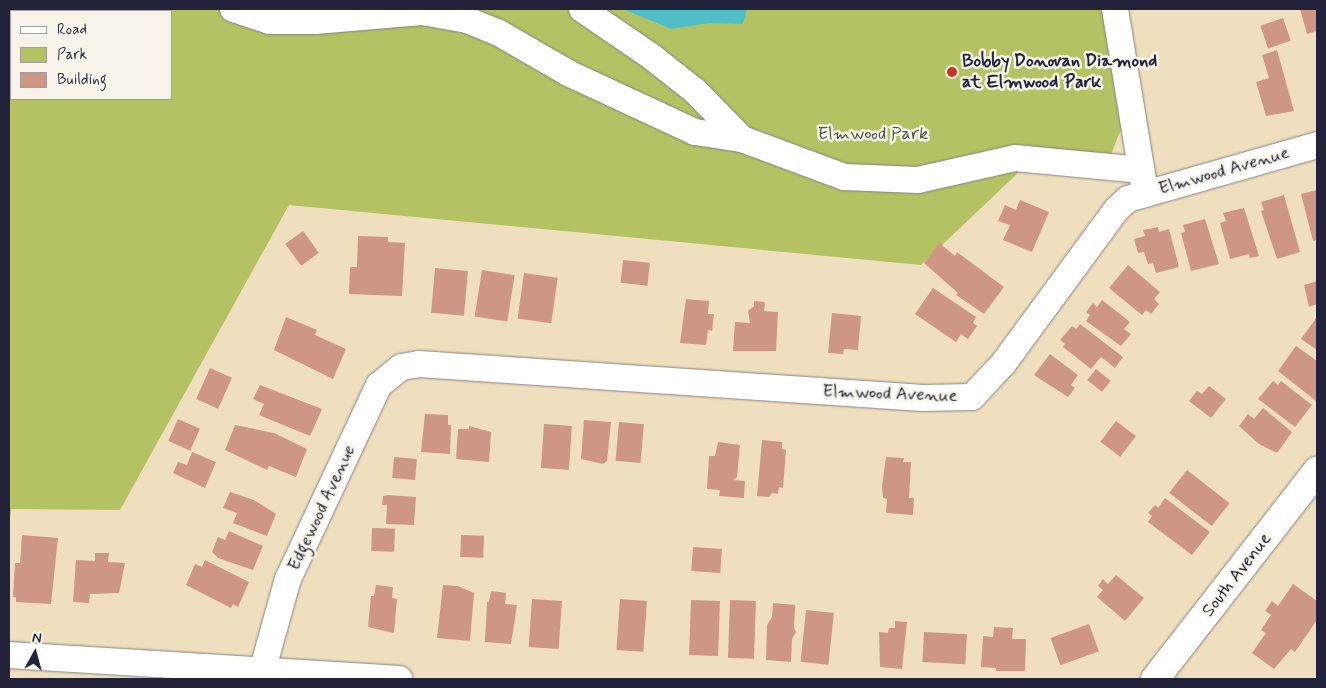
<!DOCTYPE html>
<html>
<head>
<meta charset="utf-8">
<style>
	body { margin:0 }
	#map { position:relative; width:1326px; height:688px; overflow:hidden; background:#efdfbf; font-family:Mynerve,sans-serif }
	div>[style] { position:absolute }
	.green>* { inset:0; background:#b5c264 }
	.water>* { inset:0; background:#50bec7 }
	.building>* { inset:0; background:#ce9684; transform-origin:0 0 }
	.roads { filter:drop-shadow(0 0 1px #88807d) drop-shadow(0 0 1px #88807d) }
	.minor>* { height:26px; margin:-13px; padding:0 13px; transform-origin:13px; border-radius:13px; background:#fff }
	.major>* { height:28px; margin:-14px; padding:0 14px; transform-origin:14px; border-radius:14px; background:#fff }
	.dots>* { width:14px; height:14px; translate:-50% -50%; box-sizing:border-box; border:2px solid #f7f3e8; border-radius:50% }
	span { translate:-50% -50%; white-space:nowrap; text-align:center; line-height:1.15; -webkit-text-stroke:5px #f7f3e8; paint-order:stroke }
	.poi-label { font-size:18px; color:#22223b; font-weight:700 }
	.left { translate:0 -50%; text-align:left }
	.park-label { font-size:18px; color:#4e5247 }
	.street-label { font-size:18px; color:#22223b }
	.frame { position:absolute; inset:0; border:10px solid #22223b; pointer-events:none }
	.legend { position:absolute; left:10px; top:10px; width:162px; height:90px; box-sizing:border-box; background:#f7f3e8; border:1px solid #a29fa3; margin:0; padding:6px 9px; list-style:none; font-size:15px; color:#22223b }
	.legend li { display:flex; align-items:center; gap:10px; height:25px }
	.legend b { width:25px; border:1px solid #a29fa3 }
	.north { position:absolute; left:10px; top:628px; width:50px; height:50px; -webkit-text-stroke:4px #f7f3e8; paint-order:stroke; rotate:7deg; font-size:14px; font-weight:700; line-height:20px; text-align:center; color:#22223b }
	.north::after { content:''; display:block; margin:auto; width:18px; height:22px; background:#22223b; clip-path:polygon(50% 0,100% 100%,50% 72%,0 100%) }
</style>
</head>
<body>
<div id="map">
	<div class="green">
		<i style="clip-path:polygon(evenodd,9px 9px,1102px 9px,1124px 122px,1102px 177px,1020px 171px,921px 265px,289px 205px,120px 510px,11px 509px,9px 525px,9px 9px,11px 11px,171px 11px,171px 99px,11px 99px,11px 11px)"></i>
	</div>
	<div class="water">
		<i style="clip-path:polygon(623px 9px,747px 9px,743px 24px,709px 23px,671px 29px)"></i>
	</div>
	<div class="building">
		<i style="clip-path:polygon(1300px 9px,1317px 9px,1317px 31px,1307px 34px)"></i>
		<i style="left:1283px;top:18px;width:24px;height:24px;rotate:71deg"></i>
		<i style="clip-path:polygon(1277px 50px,1294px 111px,1266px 116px,1256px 82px,1269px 78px,1262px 55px)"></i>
		<i style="clip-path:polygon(1317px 190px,1317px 240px,1313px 241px,1301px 194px)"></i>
		<i style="clip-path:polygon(1284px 195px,1300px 252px,1277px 259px,1261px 211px,1264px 210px,1261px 202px)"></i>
		<i style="clip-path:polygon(1020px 200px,1049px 212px,1032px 252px,1003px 240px,1010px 225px,998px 221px,1005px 205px,1016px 210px)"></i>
		<i style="clip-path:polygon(1244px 208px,1259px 256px,1250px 258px,1249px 254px,1230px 259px,1220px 223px,1226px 221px,1223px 213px)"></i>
		<i style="clip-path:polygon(1205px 219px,1219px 264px,1191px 271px,1181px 233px,1185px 232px,1183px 225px)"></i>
		<i style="clip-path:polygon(1158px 227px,1159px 232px,1169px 229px,1179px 267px,1156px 273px,1153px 263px,1148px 264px,1144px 252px,1138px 253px,1134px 239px,1145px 236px,1143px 230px)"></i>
		<i style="left:303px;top:231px;width:27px;height:22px;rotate:54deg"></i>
		<i style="clip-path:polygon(358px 236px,388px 237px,388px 242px,405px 243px,402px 296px,349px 294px,350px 267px,357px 267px)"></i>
		<i style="clip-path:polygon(939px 243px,955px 256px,957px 252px,1004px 287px,984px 314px,956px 295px,958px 293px,924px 263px)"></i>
		<i style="left:623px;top:260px;width:27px;height:23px;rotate:6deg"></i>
		<i style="clip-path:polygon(1128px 265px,1160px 292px,1154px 299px,1159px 304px,1151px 314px,1146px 310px,1142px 315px,1109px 288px)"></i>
		<i style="left:435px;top:268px;width:33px;height:45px;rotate:5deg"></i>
		<i style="left:482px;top:270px;width:33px;height:47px;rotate:9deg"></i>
		<i style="left:524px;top:273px;width:34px;height:46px;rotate:8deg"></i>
		<i style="clip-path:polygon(1317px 281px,1317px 304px,1309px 307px,1304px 285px)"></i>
		<i style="clip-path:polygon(933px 288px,976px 317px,973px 323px,977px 326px,968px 339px,961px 334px,956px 342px,915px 314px)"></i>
		<i style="clip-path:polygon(686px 299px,709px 301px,708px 314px,714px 314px,712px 331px,708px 330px,706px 345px,680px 343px)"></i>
		<i style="clip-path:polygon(1102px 300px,1130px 322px,1124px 329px,1131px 334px,1121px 346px,1086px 321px,1090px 315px,1086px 312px,1093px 303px,1097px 307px)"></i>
		<i style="clip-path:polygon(754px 301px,765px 302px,764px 311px,778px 312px,776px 351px,733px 351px,735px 322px,750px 323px,748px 311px,754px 306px)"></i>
		<i style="clip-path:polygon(832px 313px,861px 316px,858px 350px,844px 349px,843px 354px,828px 353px)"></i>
		<i style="clip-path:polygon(286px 317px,317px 330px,315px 335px,346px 349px,333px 379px,274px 350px)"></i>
		<i style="clip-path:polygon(1317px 317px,1317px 350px,1301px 339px)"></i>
		<i style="clip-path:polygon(1080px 324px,1123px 357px,1115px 368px,1101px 357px,1091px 369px,1063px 347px,1065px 344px,1060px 340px,1072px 326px,1076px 329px)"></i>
		<i style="clip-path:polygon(1296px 346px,1317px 361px,1316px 401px,1278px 371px)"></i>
		<i style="clip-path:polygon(1050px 354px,1078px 375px,1071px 385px,1075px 388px,1068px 397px,1034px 375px)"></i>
		<i style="left:210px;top:368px;width:24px;height:34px;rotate:24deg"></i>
		<i style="left:1096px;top:369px;width:19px;height:14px;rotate:39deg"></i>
		<i style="clip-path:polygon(1273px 381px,1278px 385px,1281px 381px,1312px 405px,1295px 427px,1258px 399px)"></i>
		<i style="clip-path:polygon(260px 385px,322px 409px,310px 436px,259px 415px,264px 404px,253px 399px)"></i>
		<i style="clip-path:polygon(1209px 386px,1226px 399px,1211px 418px,1189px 401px,1197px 391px,1202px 394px)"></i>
		<i style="clip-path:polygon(1263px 408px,1292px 432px,1277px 453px,1259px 444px,1239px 426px,1248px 414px,1254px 419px)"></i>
		<i style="clip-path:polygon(425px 414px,448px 415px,448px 425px,451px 425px,450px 454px,421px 452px)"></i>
		<i style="left:178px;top:419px;width:24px;height:24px;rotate:24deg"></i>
		<i style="clip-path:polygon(584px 420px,611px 422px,607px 461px,603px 464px,581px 459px)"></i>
		<i style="left:1116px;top:421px;width:25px;height:26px;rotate:37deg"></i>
		<i style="left:619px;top:422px;width:25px;height:39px;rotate:5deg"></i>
		<i style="left:544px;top:424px;width:28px;height:44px;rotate:4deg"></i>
		<i style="clip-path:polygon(235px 425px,274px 433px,307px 449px,296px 477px,269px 466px,267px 470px,225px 450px)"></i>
		<i style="clip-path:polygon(469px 426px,491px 432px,489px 462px,456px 459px,458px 429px,469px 429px)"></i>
		<i style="clip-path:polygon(762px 440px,782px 442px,782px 449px,786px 450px,783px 488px,779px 487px,778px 494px,772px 493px,769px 497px,757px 496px)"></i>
		<i style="clip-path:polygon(718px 442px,740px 445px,737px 477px,733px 480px,745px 481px,744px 498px,719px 496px,720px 490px,707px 489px,709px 456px,715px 456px)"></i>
		<i style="clip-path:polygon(192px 452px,216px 462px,205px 488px,173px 473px,178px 462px,187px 465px)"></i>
		<i style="left:394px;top:457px;width:23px;height:21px;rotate:5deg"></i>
		<i style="clip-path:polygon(886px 457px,904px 458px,903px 462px,911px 462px,909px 498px,914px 498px,913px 515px,886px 513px,887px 499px,883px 498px,882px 486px)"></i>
		<i style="left:1187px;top:470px;width:54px;height:29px;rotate:38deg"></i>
		<i style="clip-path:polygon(230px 492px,254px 500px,276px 514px,267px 536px,233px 523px,237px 513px,223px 508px)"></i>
		<i style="clip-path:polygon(388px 495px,416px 497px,414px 525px,386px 524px,387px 505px,382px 505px,383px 496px)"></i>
		<i style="clip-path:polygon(1165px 498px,1210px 532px,1192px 555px,1148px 522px,1152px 516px,1148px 513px,1155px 505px,1158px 508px)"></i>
		<i style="left:372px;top:528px;width:23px;height:23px;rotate:2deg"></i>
		<i style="clip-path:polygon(229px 531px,263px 546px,253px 570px,218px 558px,212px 552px,218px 537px,225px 540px)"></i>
		<i style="clip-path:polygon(22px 535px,58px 538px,51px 604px,16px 602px,16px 597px,13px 597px,15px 563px,20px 563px)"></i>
		<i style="left:461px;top:535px;width:23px;height:22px;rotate:2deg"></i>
		<i style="left:693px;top:547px;width:29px;height:24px;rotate:4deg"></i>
		<i style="clip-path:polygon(95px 553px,109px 553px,108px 562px,125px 563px,119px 593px,90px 594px,89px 603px,73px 602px,76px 560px,95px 561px)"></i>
		<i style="clip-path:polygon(205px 560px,249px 582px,238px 607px,233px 604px,231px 608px,186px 585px,195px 564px,202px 567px)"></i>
		<i style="clip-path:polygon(1116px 575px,1144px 598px,1125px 621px,1097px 597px,1103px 590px,1098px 586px,1103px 579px,1108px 584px)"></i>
		<i style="clip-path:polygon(1293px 584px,1317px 601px,1317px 620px,1295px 652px,1291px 649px,1274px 669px,1252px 653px,1266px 633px,1261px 630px,1271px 615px,1265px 611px,1272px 601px,1278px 606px)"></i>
		<i style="clip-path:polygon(376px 585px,393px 587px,392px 598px,397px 599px,394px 633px,368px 627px,371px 596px,374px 596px)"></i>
		<i style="clip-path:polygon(443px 585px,458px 586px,474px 593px,470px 641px,437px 638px)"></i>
		<i style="clip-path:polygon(491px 591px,506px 593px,505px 604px,517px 605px,511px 644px,485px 642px,487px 602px,489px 602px)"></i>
		<i style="left:532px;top:599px;width:30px;height:48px;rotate:4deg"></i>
		<i style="left:620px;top:599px;width:27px;height:51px;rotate:4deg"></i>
		<i style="left:691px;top:600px;width:29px;height:55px;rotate:2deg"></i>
		<i style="left:730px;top:600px;width:26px;height:58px;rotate:2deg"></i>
		<i style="clip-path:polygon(773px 603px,795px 605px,794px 628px,796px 632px,792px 639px,791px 662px,766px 660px,767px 625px,772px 617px)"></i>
		<i style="left:806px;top:610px;width:28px;height:52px;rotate:6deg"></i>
		<i style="clip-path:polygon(895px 621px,907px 622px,902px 669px,880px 667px,879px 632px,888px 633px,889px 628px,895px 628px)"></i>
		<i style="left:1089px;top:624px;width:29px;height:41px;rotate:70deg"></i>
		<i style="clip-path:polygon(994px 627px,1013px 628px,1012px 639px,1026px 639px,1025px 671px,996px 671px,996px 668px,981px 667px,983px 636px,993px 637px)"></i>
		<i style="left:924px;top:632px;width:43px;height:30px;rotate:3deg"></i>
	</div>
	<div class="roads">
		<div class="minor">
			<i style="left:233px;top:9px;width:39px;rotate:18deg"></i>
			<i style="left:270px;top:21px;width:45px"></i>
			<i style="left:315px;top:21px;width:107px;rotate:-4.8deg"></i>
			<i style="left:422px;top:12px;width:46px;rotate:10.1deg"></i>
			<i style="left:467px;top:20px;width:35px;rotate:22deg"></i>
			<i style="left:499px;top:33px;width:80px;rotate:30.1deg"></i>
			<i style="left:568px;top:73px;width:140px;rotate:24.9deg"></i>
			<i style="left:695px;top:132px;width:48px;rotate:8.5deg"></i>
			<i style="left:742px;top:139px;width:109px;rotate:20.4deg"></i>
			<i style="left:844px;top:177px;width:74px;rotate:2.3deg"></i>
			<i style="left:918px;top:180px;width:99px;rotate:-12.8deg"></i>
			<i style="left:1015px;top:158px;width:127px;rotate:5.4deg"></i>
			<i style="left:582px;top:9px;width:85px;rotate:34.4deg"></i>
			<i style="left:652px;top:57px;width:55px;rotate:38.3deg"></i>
			<i style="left:695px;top:91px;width:67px;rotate:45.6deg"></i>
			<i style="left:1115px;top:9px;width:179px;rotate:80.7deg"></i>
			<i style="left:9px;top:655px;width:391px;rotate:3.5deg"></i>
			<i style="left:260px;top:679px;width:104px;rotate:-74.4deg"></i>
			<i style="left:288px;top:579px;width:214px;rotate:-64.9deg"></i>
			<i style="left:379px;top:385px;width:28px;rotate:-39deg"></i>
			<i style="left:401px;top:367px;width:18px;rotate:-9deg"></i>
			<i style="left:419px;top:364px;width:505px;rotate:3.86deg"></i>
			<i style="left:923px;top:398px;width:49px;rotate:-1.2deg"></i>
			<i style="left:972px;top:397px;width:45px;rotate:-46.8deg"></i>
			<i style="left:1003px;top:364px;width:192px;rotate:-53.7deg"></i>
			<i style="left:1117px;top:209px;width:15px;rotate:-42deg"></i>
			<i style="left:1128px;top:199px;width:197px;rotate:-15.9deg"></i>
		</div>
		<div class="major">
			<i style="left:1155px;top:679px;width:264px;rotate:-52.1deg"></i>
		</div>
	</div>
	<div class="dots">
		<i style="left:952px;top:72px;background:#c8321e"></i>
	</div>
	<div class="poi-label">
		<span class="left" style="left:962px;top:72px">Bobby Donovan Diamond<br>at Elmwood Park</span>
	</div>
	<div class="park-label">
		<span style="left:873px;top:134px">Elmwood Park</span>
	</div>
	<div class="street-label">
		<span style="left:1224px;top:171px;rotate:-16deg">Elmwood Avenue</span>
		<span style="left:890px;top:394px;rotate:2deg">Elmwood Avenue</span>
		<span style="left:322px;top:508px;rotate:-65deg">Edgewood Avenue</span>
		<span style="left:1237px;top:575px;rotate:-52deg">South Avenue</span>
	</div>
	<div class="frame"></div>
	<ul class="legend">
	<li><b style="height:6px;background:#fff"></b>Road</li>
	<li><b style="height:14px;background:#b5c264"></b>Park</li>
	<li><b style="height:14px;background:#ce9684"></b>Building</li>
	</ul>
	<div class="north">N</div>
</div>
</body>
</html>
